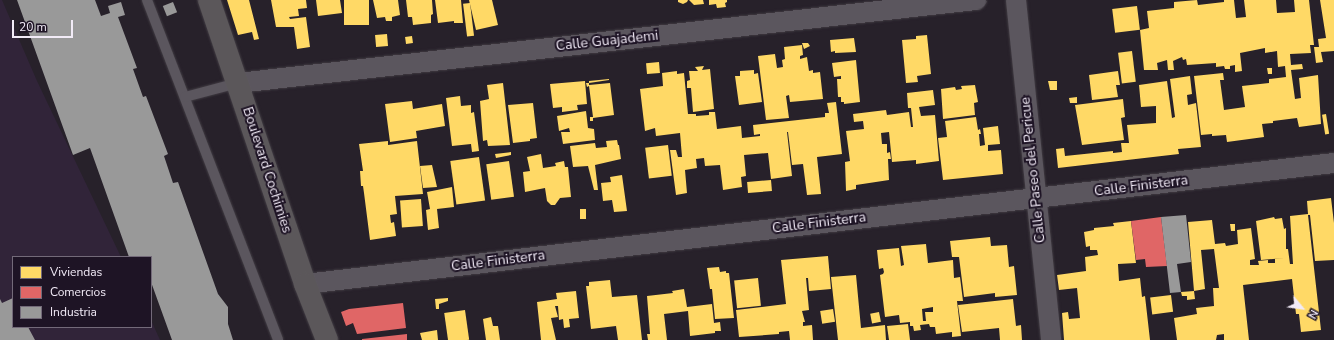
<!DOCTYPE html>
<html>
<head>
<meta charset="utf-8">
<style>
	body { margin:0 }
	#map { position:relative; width:1334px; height:340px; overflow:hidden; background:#27212a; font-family:"Nunito Sans",sans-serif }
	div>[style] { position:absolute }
	.built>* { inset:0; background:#312439 }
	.homes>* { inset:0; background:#ffd966; transform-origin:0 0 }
	.shops>* { inset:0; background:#e06666 }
	.industry>* { inset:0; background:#999; transform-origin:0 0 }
	.roads { filter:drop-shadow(0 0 1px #413c43) drop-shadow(0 0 1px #413c43) }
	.service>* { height:10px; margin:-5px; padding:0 5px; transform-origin:5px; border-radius:5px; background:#5b565e }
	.minor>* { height:20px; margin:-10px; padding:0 10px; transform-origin:10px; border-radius:10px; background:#5b565e }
	.secondary>* { height:22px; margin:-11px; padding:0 11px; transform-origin:11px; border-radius:11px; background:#5b575a }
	span { translate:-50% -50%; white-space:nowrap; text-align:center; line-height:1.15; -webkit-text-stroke:4px #1e1425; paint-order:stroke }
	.street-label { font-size:14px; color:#f2ebf7 }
	.legend { position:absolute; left:12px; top:256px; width:140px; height:72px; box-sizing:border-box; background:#1e1425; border:1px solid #736a79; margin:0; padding:5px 7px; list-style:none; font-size:12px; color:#f2ebf7 }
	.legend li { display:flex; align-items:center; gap:8px; height:20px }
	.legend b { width:20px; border:1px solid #736a79 }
	.north { position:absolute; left:1282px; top:288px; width:40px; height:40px; -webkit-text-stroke:3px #1e1425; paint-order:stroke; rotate:119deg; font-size:11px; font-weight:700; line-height:16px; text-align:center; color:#f2ebf7 }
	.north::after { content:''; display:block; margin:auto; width:14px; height:18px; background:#f2ebf7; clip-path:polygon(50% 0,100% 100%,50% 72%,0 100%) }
	.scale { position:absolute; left:12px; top:20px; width:61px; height:18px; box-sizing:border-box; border:2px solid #f2ebf7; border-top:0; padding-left:5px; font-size:12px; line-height:14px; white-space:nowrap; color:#f2ebf7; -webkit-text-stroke:3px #1e1425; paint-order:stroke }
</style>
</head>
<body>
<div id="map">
	<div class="built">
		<i style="clip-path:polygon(0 0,2px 0,37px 81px,121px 257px,13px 257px,13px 327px,151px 327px,151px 320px,160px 340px,0 340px)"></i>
	</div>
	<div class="homes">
		<i style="clip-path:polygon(227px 0,249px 0,259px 39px,254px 40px,252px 32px,238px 35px)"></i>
		<i style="clip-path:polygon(271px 0,306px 0,307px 8px,298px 9px,299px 16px,289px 17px,290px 19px,306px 17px,310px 47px,297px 49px,294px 27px,276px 27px)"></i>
		<i style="clip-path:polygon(316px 0,340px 0,342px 13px,318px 16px)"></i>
		<i style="left:344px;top:0;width:25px;height:25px"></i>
		<i style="clip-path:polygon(373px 0,398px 0,400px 15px,392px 17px,392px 21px,386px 21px,385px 17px,377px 18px)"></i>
		<i style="clip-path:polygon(406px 0,432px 0,433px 14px,431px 15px,431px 23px,413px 25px,412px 17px,408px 17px)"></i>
		<i style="clip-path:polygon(435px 0,461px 0,463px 23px,454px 23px,454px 21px,438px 23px)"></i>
		<i style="clip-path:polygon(469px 0,492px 0,498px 25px,476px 30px)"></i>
		<i style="clip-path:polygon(678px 0,688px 0,687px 2px,683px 4px,678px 2px)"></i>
		<i style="clip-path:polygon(689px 0,703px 0,704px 4px,694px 5px)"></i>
		<i style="clip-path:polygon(709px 0,727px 0,727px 2px,725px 3px,726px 7px,717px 8px,716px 4px,709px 5px)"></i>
		<i style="clip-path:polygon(1197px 0,1198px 5px,1224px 2px,1224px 0,1234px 0,1236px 18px,1246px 17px,1244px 0,1276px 0,1277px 13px,1295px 12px,1294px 0,1309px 0,1314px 45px,1310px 45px,1311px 53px,1290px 54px,1291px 65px,1302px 64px,1303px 69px,1291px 70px,1295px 99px,1301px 98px,1299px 78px,1318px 75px,1321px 124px,1299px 127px,1297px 118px,1273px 121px,1273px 123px,1262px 124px,1264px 137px,1227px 142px,1226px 135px,1212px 136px,1212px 134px,1201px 135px,1194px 76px,1223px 73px,1224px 80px,1220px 80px,1224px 110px,1245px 107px,1242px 86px,1269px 83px,1269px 79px,1286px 77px,1285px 66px,1278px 67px,1277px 51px,1265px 53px,1265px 48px,1240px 53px,1242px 71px,1235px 72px,1235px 65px,1230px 66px,1230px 69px,1225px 69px,1224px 66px,1216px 67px,1216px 63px,1187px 65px,1186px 59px,1183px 60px,1182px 57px,1173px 61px,1174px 70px,1168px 70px,1167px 60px,1157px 63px,1158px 70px,1144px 70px,1140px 30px,1149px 28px,1147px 11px,1174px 8px,1174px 2px)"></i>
		<i style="clip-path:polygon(1320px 0,1334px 0,1334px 51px,1321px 52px,1323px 62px,1316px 63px,1314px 47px,1319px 47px,1318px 39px,1326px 38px)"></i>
		<i style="left:470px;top:3px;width:33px;height:7px;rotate:83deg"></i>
		<i style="left:1137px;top:6px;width:24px;height:25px;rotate:83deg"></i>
		<i style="left:387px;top:34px;width:12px;height:12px;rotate:85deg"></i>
		<i style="clip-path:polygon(927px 35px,931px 74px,917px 76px,918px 82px,906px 83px,902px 40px,916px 39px,916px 36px)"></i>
		<i style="left:412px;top:36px;width:7px;height:7px;rotate:82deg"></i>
		<i style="clip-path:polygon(854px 38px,856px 52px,835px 53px,835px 51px,831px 52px,830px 40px)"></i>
		<i style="clip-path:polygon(802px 43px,808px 43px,810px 46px,804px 49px)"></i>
		<i style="clip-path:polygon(802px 45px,803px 55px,800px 56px,800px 59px,807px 57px,809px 71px,813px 70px,813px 73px,820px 72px,823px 99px,790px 102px,789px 95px,786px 96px,789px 118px,766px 120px,758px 56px,775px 54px,777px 68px,783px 67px,782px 60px,785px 59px,784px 47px)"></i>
		<i style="left:1132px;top:51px;width:31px;height:14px;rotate:83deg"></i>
		<i style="clip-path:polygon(856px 60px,860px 102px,844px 104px,844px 102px,841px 102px,841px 97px,838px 97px,837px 79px,841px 79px,841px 76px,834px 77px,832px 63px)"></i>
		<i style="left:659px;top:62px;width:11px;height:13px;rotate:85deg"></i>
		<i style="clip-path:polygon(704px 66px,702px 70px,710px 69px,714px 109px,693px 112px,691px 88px,687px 88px,687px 81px,690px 80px,689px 71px,698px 71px,695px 67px)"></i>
		<i style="clip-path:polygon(1267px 68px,1272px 68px,1272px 74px,1268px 74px)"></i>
		<i style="clip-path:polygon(754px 70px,754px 74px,758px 73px,762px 102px,739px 105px,735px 76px,740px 76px,740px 71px)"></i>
		<i style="clip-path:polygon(677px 71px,677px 74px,684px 73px,688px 114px,696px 114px,696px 116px,709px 115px,709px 112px,715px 112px,717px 129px,741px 126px,742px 138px,760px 136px,760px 134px,754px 135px,753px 125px,825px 117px,825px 113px,829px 113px,827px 103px,836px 102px,842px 154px,817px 157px,821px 194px,807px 195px,803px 164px,792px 165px,788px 132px,787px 132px,792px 176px,771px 179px,768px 153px,744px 155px,746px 176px,741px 177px,742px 187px,723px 190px,720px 165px,705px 166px,704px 158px,696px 159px,697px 168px,685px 170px,687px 193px,676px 195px,670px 150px,676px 150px,678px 157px,682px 157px,680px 133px,656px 136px,655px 128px,645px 131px,640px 89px,663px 86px,662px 73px)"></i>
		<i style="clip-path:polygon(1118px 71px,1120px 85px,1116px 85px,1118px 97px,1092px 100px,1089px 75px)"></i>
		<i style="clip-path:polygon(1190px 76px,1192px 94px,1187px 95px,1188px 105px,1196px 103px,1201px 147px,1178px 149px,1179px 154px,1058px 168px,1056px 149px,1064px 148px,1065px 156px,1113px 151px,1113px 153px,1122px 152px,1121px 143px,1129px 143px,1127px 125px,1156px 123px,1156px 106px,1141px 107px,1139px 85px,1167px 81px,1172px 118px,1175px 117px,1170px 79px)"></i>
		<i style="clip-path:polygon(609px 79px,609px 80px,589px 83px,589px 81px)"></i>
		<i style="clip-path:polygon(585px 81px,587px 104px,577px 105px,578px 110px,562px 112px,562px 107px,553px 108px,550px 84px)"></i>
		<i style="clip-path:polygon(1048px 81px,1057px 81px,1057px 90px,1050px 90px)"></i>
		<i style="clip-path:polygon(503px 83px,510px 145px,488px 146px,487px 140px,483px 141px,480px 101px,489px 99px,487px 85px)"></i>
		<i style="clip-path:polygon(586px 83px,589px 83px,589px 85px,610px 83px,614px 115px,593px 118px,593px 121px,590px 121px,590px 117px,593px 117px,589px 86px,587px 87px)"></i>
		<i style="clip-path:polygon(975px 85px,978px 102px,974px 103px,975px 115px,943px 119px,941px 89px,955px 87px,956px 90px,962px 89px,961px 86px)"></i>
		<i style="clip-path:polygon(933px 90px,935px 105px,919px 107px,921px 116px,935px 115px,939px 161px,916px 164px,916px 160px,892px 162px,889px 132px,881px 133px,882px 144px,887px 144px,887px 153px,890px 152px,891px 159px,888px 159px,889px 180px,856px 185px,856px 189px,846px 191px,845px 162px,850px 161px,846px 131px,864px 129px,863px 121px,854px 122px,853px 114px,886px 110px,887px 115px,909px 112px,911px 127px,913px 127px,911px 108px,908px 108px,907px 93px)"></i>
		<i style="clip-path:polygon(460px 96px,461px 106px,471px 105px,471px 113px,474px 112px,479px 151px,472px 152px,471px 144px,452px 146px,446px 98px)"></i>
		<i style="clip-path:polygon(1077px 97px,1077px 103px,1070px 103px,1069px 98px)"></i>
		<i style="clip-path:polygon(1123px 99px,1125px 117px,1121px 118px,1124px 140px,1082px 145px,1075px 105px)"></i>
		<i style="clip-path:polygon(412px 101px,413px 109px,442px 104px,445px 126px,416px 131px,417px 138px,390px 142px,385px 104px)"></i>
		<i style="clip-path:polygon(533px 103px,537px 138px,530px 139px,530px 141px,513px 143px,508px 105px)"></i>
		<i style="clip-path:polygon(586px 111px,588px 128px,594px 129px,595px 140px,563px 144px,561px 132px,570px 132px,569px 128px,559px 131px,557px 116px)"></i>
		<i style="left:1326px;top:114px;width:20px;height:4px;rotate:81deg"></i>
		<i style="clip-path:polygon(976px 117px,978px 130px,980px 129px,981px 134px,979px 134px,980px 146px,985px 145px,983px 128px,998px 126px,1000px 144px,988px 145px,988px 151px,1001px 150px,1003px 174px,943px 180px,938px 138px,947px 137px,945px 121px)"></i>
		<i style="clip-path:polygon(617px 140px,618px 145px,619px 145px,621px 159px,595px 165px,598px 190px,594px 190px,588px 166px,573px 167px,570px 146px,595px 143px,596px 148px,607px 147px,606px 141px)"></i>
		<i style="clip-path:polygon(388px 141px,388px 145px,417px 141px,423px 194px,395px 196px,397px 214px,390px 215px,391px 223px,394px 222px,396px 236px,370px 240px,364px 193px,363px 186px,361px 186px,360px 171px,363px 171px,359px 144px)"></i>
		<i style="left:668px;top:145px;width:31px;height:23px;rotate:83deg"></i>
		<i style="clip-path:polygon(511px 152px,511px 155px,496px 158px,495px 154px)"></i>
		<i style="clip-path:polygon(541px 154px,543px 168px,556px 166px,555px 163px,564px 161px,565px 167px,568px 167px,571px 197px,560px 198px,555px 205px,551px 205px,547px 201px,545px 188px,525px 192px,523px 172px,530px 171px,527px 157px)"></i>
		<i style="left:479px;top:157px;width:44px;height:29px;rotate:82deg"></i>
		<i style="left:509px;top:161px;width:36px;height:23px;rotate:82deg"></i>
		<i style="clip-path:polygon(432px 165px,437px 187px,423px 188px,420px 166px)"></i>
		<i style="clip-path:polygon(622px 175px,627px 211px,614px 212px,612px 200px,603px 201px,601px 183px,611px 182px,610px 177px)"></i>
		<i style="left:771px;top:180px;width:11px;height:24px;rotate:85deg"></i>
		<i style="clip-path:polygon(452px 187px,454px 207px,437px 209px,439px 228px,428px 230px,426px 210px,430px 209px,427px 192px)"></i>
		<i style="clip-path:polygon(1331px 198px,1334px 223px,1334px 260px,1315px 261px,1310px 215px,1308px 215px,1321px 330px,1301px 332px,1299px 314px,1296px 314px,1292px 279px,1243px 285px,1249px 340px,1224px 340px,1224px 334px,1217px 335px,1216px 340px,1177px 340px,1174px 318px,1197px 314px,1196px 308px,1214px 306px,1213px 288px,1219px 288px,1214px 249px,1201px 250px,1205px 289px,1194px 291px,1188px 222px,1212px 220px,1215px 244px,1225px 243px,1226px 246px,1238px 244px,1237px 230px,1251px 228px,1255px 259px,1250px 260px,1250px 265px,1259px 265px,1258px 261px,1268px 260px,1268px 263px,1275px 263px,1275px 259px,1285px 258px,1261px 260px,1256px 221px,1274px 217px,1275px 219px,1282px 218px,1284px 229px,1286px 228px,1286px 249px,1288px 249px,1290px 264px,1293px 264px,1290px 216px,1308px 214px,1307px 201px)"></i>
		<i style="left:421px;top:199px;width:27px;height:21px;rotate:86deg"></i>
		<i style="left:580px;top:209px;width:6px;height:10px"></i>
		<i style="clip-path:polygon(1131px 221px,1136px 263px,1118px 264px,1119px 281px,1140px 278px,1142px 297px,1145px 296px,1150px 340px,1064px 340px,1062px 313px,1068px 312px,1069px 319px,1080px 318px,1077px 288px,1059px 290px,1057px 275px,1086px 271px,1085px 257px,1098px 255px,1097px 250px,1090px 250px,1090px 246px,1086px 247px,1084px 232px,1094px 230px,1094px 228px,1114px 226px,1113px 223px)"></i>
		<i style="clip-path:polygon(1230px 224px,1235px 224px,1235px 231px,1231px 231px)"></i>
		<i style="clip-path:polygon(990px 237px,991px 246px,1007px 245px,1009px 267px,1014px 266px,1017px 295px,995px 297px,995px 293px,964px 297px,959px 257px,952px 257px,950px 241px)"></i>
		<i style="clip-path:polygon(evenodd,926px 244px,928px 263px,953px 260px,954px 278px,960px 277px,963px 301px,957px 301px,961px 336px,952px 337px,952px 332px,936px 334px,935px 327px,930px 327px,929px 324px,920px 325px,921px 330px,914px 331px,913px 326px,910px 326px,910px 322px,900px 323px,899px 315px,885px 317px,880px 275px,883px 274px,884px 272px,883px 268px,879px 269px,877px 250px,899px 248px,901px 266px,904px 265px,901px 246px,926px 244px,933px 307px,933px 312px,925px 312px,926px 321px,923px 321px,922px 309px,933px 307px)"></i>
		<i style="clip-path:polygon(828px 256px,831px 289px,809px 291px,808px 278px,806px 278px,809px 310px,802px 311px,805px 322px,803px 322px,803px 326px,812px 325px,813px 340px,790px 340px,789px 331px,779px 332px,779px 334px,739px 337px,736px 310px,786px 304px,781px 260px)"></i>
		<i style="clip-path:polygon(719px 267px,720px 272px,726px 271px,726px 273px,729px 273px,734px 318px,715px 319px,712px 289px,710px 289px,707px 268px)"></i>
		<i style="clip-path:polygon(856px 275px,861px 328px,885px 325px,886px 340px,838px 340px,831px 277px)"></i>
		<i style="left:758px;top:278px;width:28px;height:24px;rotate:84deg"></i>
		<i style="clip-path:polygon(610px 280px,612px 297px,637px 295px,642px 340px,618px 340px,616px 326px,591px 329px,586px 286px,589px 286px,589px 282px)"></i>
		<i style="clip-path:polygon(684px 289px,687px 307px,712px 304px,714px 323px,720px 322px,721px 331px,715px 331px,715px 333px,690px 336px,688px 311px,664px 314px,667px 340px,648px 340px,647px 334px,650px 334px,647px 296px,673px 293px,672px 291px)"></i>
		<i style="clip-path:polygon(576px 291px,579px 318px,569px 319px,570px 327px,564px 328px,563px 319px,559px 320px,558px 306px,555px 306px,558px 317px,551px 318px,556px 340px,541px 340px,537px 302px,557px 299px,556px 293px)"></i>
		<i style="clip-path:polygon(1194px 291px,1195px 299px,1187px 300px,1187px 296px,1182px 296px,1181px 292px)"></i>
		<i style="left:1171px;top:295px;width:17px;height:21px;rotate:83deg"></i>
		<i style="clip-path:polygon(448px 298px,448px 301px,439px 304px,439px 309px,436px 309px,435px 299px)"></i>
		<i style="clip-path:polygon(1013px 299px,1016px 326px,1021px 325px,1022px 340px,1000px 340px,999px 328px,962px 332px,958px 305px)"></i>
		<i style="left:833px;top:309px;width:13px;height:13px;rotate:81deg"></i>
		<i style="left:465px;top:310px;width:30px;height:21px;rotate:82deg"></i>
		<i style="left:879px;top:312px;width:10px;height:9px;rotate:79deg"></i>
		<i style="clip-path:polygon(491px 317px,493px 326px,498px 326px,500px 340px,486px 340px,483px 319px)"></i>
		<i style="clip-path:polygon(908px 324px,910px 340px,889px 340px,887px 326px)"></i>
		<i style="clip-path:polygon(437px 330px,438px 340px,422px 340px,420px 333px)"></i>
	</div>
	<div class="shops">
		<i style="clip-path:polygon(1161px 217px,1167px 266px,1146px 267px,1145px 259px,1136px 260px,1131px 221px)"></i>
		<i style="clip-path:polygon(403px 303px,406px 328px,357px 334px,353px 323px,346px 326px,341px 312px,349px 309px)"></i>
		<i style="clip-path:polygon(407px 334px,407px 340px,362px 340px,362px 339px)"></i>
	</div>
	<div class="industry">
		<i style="clip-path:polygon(17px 0,95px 0,101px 16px,110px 13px,108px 6px,121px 2px,125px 15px,118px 17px,137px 68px,133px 69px,143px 97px,146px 96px,168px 154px,164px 156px,173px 183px,178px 182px,218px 294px,228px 307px,228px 324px,233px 340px,172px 340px,151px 282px,151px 257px,129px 257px,90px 148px,73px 155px)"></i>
		<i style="left:173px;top:2px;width:11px;height:11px;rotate:68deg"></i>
		<i style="clip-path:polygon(1186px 215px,1191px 262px,1177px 264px,1181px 292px,1170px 293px,1161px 217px)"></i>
		<i style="clip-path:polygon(13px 298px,13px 327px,28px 327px,35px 340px,0 340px,0 299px,2px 303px)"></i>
	</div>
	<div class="roads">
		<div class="service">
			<i style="left:147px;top:0;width:364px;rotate:68.9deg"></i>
			<i style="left:185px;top:97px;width:55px;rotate:-14.8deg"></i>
		</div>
		<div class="minor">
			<i style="left:1016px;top:0;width:342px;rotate:84.1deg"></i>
			<i style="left:238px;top:83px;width:743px;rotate:-6.42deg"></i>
			<i style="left:305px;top:284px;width:1036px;rotate:-6.71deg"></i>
		</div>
		<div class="secondary">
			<i style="left:209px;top:0;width:300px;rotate:71.3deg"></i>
			<i style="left:305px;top:284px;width:60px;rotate:68.6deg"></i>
		</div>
	</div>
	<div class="street-label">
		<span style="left:607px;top:41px;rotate:-6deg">Calle Guajademi</span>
		<span style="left:267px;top:170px;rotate:72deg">Boulevard Cochimies</span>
		<span style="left:1033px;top:170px;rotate:-96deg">Calle Paseo del Pericue</span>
		<span style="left:1141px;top:186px;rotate:-7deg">Calle Finisterra</span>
		<span style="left:819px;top:223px;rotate:-7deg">Calle Finisterra</span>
		<span style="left:498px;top:261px;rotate:-7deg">Calle Finisterra</span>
	</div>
	<ul class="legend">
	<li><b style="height:11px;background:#ffd966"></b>Viviendas</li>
	<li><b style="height:11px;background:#e06666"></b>Comercios</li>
	<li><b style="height:11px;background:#999"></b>Industria</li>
	</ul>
	<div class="north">N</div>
	<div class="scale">20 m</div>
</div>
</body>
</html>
